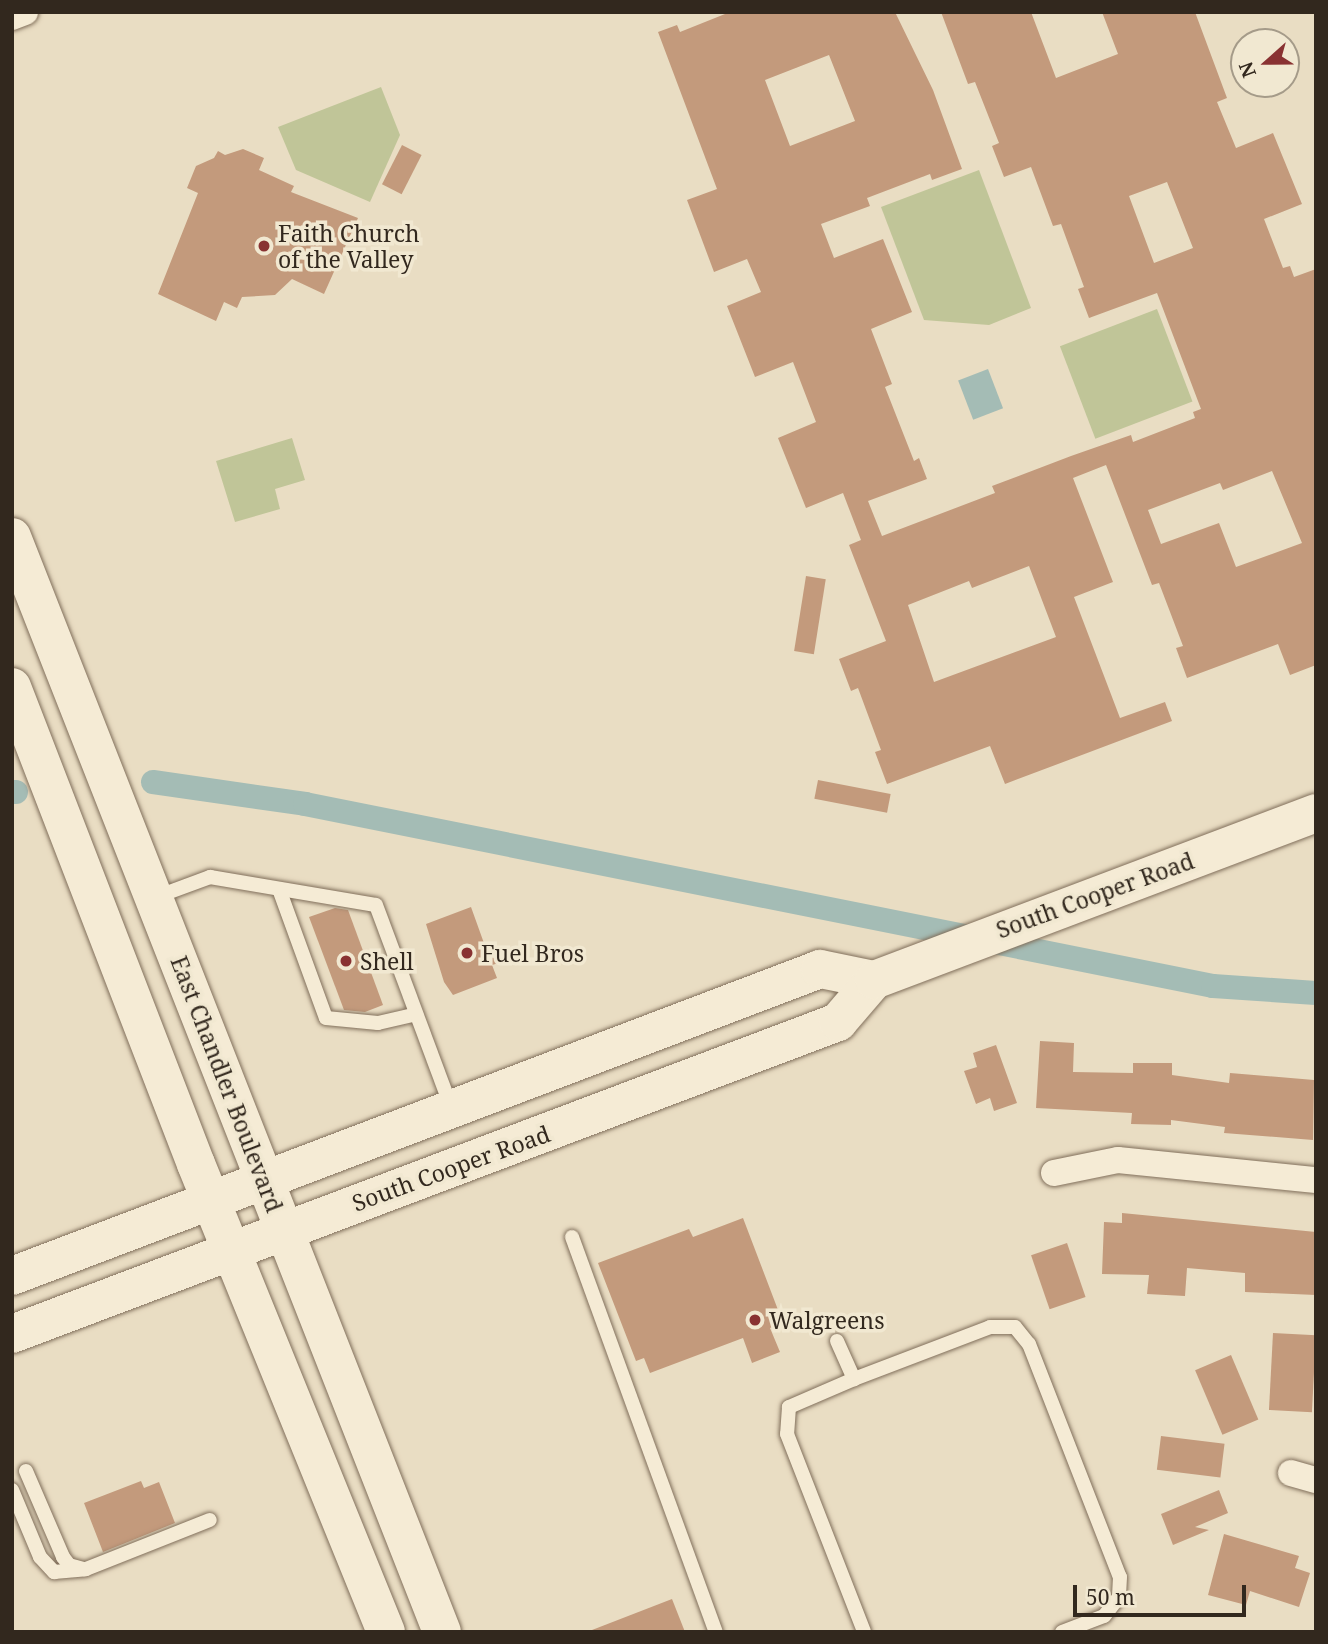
<!DOCTYPE html>
<html>
<head>
<meta charset="utf-8">
<style>
	body { margin:0 }
	#map { position:relative; width:1328px; height:1644px; overflow:hidden; background:#e9ddc3; font-family:"Noto Serif",serif }
	div>[style] { position:absolute }
	.green>* { inset:0; background:#c0c598; transform-origin:0 0 }
	.water>* { inset:0; background:#a4bcb5; transform-origin:0 0 }
	.canal>* { height:24px; margin:-12px; padding:0 12px; transform-origin:12px; border-radius:12px; background:#a4bcb5 }
	.building>* { inset:0; background:#c39a7c; transform-origin:0 0 }
	.roads { filter:drop-shadow(0 0 2px #816f5b) drop-shadow(0 0 2px #816f5b) }
	.service>* { height:14px; margin:-7px; padding:0 7px; transform-origin:7px; border-radius:7px; background:#f5ebd5 }
	.minor>* { height:26px; margin:-13px; padding:0 13px; transform-origin:13px; border-radius:13px; background:#f5ebd5 }
	.secondary>* { height:38px; margin:-19px; padding:0 19px; transform-origin:19px; border-radius:19px; background:#f5ebd5 }
	.dots>* { width:19px; height:19px; translate:-50% -50%; box-sizing:border-box; border:4px solid #f1e8d1; border-radius:50% }
	span { translate:-50% -50%; white-space:nowrap; text-align:center; line-height:1.15; -webkit-text-stroke:7px #f1e8d1; paint-order:stroke }
	.poi-label { font-size:23px; color:#32281e }
	.left { translate:0 -50%; text-align:left }
	.street-label { font-size:23px; color:#32281e }
	.frame { position:absolute; inset:0; border:14px solid #32281e; pointer-events:none }
	.north { position:absolute; left:1230px; top:28px; width:70px; height:70px; box-sizing:border-box; background:#f1e8d1; border:2px solid #a59b89; border-radius:50%; rotate:249deg; font-size:19px; font-weight:700; line-height:28px; text-align:center; color:#32281e }
	.north::after { content:''; display:block; margin:auto; width:24px; height:32px; background:#893232; clip-path:polygon(50% 0,100% 100%,50% 72%,0 100%) }
	.scale { position:absolute; left:1073px; top:1585px; width:173px; height:32px; box-sizing:border-box; border:4px solid #32281e; border-top:0; padding-left:9px; font-size:21px; line-height:24px; white-space:nowrap; color:#32281e; -webkit-text-stroke:5px #f1e8d1; paint-order:stroke }
</style>
</head>
<body>
<div id="map">
	<div class="green">
		<i style="clip-path:polygon(381px 87px,400px 135px,370px 202px,296px 170px,278px 127px)"></i>
		<i style="clip-path:polygon(979px 170px,1031px 308px,989px 325px,924px 320px,881px 207px)"></i>
		<i style="left:1157px;top:309px;width:99px;height:104px;rotate:69deg"></i>
		<i style="clip-path:polygon(292px 438px,305px 480px,275px 489px,280px 509px,235px 522px,216px 461px)"></i>
	</div>
	<div class="water">
		<i style="left:988px;top:369px;width:42px;height:32px;rotate:69deg"></i>
	</div>
	<div class="canal">
		<i style="left:153px;top:782px;width:154px;rotate:8.2deg"></i>
		<i style="left:305px;top:804px;width:926px;rotate:11.33deg"></i>
		<i style="left:1213px;top:986px;width:103px;rotate:3.9deg"></i>
		<i style="left:12px;top:792px;width:4px"></i>
	</div>
	<div class="building">
		<i style="clip-path:polygon(evenodd,730px 12px,895px 12px,933px 90px,962px 169px,932px 180px,930px 174px,867px 198px,870px 206px,821px 224px,834px 258px,883px 239px,912px 312px,871px 329px,892px 384px,885px 387px,914px 461px,919px 458px,927px 479px,868px 501px,882px 536px,995px 493px,992px 486px,1071px 456px,1131px 435px,1133px 442px,1195px 418px,1193px 412px,1201px 409px,1157px 293px,1089px 318px,1078px 289px,1084px 287px,1061px 224px,1053px 226px,1031px 167px,1004px 177px,992px 146px,999px 143px,975px 82px,968px 84px,941px 12px,1031px 12px,1056px 78px,1118px 54px,1102px 12px,1195px 12px,1227px 98px,1217px 102px,1236px 148px,1273px 133px,1302px 204px,1264px 219px,1283px 268px,1290px 266px,1294px 277px,1316px 269px,1316px 665px,1290px 675px,1278px 644px,1187px 678px,1176px 648px,1183px 646px,1159px 583px,1152px 585px,1106px 465px,1073px 478px,1113px 582px,1074px 597px,1120px 718px,1165px 702px,1172px 721px,1005px 784px,990px 746px,887px 784px,875px 752px,881px 750px,858px 688px,851px 691px,839px 659px,886px 641px,849px 545px,861px 540px,843px 493px,806px 508px,778px 438px,816px 422px,793px 362px,755px 377px,727px 306px,761px 292px,747px 259px,714px 272px,687px 200px,717px 189px,658px 32px,677px 25px,680px 32px,730px 12px,829px 55px,855px 121px,790px 146px,765px 80px,829px 55px,730px 12px,1167px 182px,1193px 248px,1154px 263px,1129px 196px,1167px 182px,730px 12px,1272px 471px,1302px 543px,1236px 567px,1219px 523px,1161px 544px,1148px 510px,1220px 483px,1223px 490px,1272px 471px,730px 12px,1029px 566px,1056px 637px,934px 682px,908px 605px,969px 581px,972px 588px,1029px 566px)"></i>
		<i style="left:402px;top:145px;width:22px;height:44px;rotate:27deg"></i>
		<i style="clip-path:polygon(243px 149px,264px 158px,259px 170px,294px 186px,291px 192px,358px 218px,324px 294px,292px 279px,275px 295px,242px 297px,237px 308px,224px 302px,216px 321px,158px 294px,198px 193px,187px 188px,196px 166px,214px 158px,218px 151px,225px 155px)"></i>
		<i style="left:806px;top:576px;width:20px;height:76px;rotate:9deg"></i>
		<i style="left:818px;top:780px;width:74px;height:19px;rotate:11deg"></i>
		<i style="clip-path:polygon(471px 907px,485px 946px,494px 942px,502px 962px,492px 965px,497px 978px,453px 995px,444px 982px,426px 924px)"></i>
		<i style="clip-path:polygon(335px 908px,348px 910px,383px 1005px,365px 1012px,344px 1010px,309px 917px)"></i>
		<i style="clip-path:polygon(1040px 1041px,1074px 1043px,1073px 1072px,1133px 1073px,1133px 1063px,1172px 1063px,1172px 1075px,1229px 1083px,1230px 1073px,1314px 1080px,1313px 1140px,1224px 1133px,1225px 1127px,1171px 1120px,1171px 1125px,1131px 1124px,1132px 1113px,1036px 1108px)"></i>
		<i style="clip-path:polygon(996px 1045px,1017px 1103px,994px 1111px,990px 1098px,976px 1104px,964px 1071px,977px 1067px,973px 1053px)"></i>
		<i style="clip-path:polygon(1122px 1213px,1316px 1232px,1316px 1295px,1245px 1292px,1245px 1273px,1187px 1268px,1185px 1296px,1147px 1294px,1149px 1275px,1102px 1274px,1104px 1222px,1122px 1223px)"></i>
		<i style="clip-path:polygon(743px 1218px,783px 1323px,770px 1328px,780px 1352px,752px 1363px,743px 1338px,650px 1373px,644px 1358px,636px 1361px,598px 1263px,689px 1229px,693px 1237px)"></i>
		<i style="left:1067px;top:1243px;width:57px;height:38px;rotate:71deg"></i>
		<i style="left:1273px;top:1333px;width:43px;height:77px;rotate:3deg"></i>
		<i style="left:1231px;top:1355px;width:70px;height:39px;rotate:67deg"></i>
		<i style="left:1161px;top:1436px;width:64px;height:34px;rotate:7deg"></i>
		<i style="clip-path:polygon(141px 1481px,144px 1488px,159px 1482px,175px 1523px,103px 1552px,84px 1503px)"></i>
		<i style="clip-path:polygon(1219px 1490px,1228px 1513px,1195px 1527px,1209px 1530px,1173px 1545px,1161px 1514px)"></i>
		<i style="clip-path:polygon(1224px 1534px,1299px 1556px,1295px 1568px,1310px 1573px,1299px 1607px,1250px 1591px,1246px 1605px,1208px 1595px)"></i>
		<i style="clip-path:polygon(672px 1599px,685px 1632px,592px 1632px,592px 1630px)"></i>
	</div>
	<div class="roads">
		<div class="service">
			<i style="left:279px;top:889px;width:137px;rotate:70deg"></i>
			<i style="left:326px;top:1018px;width:52px;rotate:5.5deg"></i>
			<i style="left:378px;top:1023px;width:39px;rotate:-13deg"></i>
			<i style="left:156px;top:897px;width:58px;rotate:-20.3deg"></i>
			<i style="left:210px;top:877px;width:168px;rotate:9.6deg"></i>
			<i style="left:376px;top:905px;width:215px;rotate:69.6deg"></i>
			<i style="left:572px;top:1237px;width:420px;rotate:70deg"></i>
			<i style="left:837px;top:1341px;width:42px;rotate:65.9deg"></i>
			<i style="left:854px;top:1379px;width:71px;rotate:156.7deg"></i>
			<i style="left:789px;top:1407px;width:27px;rotate:94deg"></i>
			<i style="left:787px;top:1434px;width:212px;rotate:68.7deg"></i>
			<i style="left:854px;top:1379px;width:146px;rotate:-20.9deg"></i>
			<i style="left:990px;top:1327px;width:25px"></i>
			<i style="left:1015px;top:1327px;width:22px;rotate:51deg"></i>
			<i style="left:1029px;top:1344px;width:250px;rotate:68.7deg"></i>
			<i style="left:1120px;top:1577px;width:20px;rotate:93deg"></i>
			<i style="left:1119px;top:1597px;width:24px;rotate:128deg"></i>
			<i style="left:1104px;top:1616px;width:45px;rotate:159.1deg"></i>
			<i style="left:26px;top:1471px;width:94px;rotate:66.7deg"></i>
			<i style="left:63px;top:1557px;width:10px;rotate:53deg"></i>
			<i style="left:69px;top:1565px;width:16px;rotate:15deg"></i>
			<i style="left:12px;top:1490px;width:73px;rotate:67.3deg"></i>
			<i style="left:40px;top:1557px;width:21px;rotate:47deg"></i>
			<i style="left:54px;top:1572px;width:32px;rotate:-5deg"></i>
			<i style="left:86px;top:1569px;width:133px;rotate:-21.6deg"></i>
		</div>
		<div class="minor">
			<i style="left:12px;top:17px;width:14px;rotate:-21deg"></i>
			<i style="left:1054px;top:1173px;width:65px;rotate:-11.5deg"></i>
			<i style="left:1118px;top:1160px;width:199px;rotate:5.8deg"></i>
			<i style="left:1291px;top:1473px;width:26px;rotate:16deg"></i>
		</div>
		<div class="secondary">
			<i style="left:12px;top:537px;width:1176px;rotate:68.56deg"></i>
			<i style="left:12px;top:687px;width:511px;rotate:68.91deg"></i>
			<i style="left:196px;top:1164px;width:505px;rotate:67.9deg"></i>
			<i style="left:12px;top:1276px;width:864px;rotate:-20.8deg"></i>
			<i style="left:820px;top:969px;width:55px;rotate:11.5deg"></i>
			<i style="left:12px;top:1334px;width:883px;rotate:-20.69deg"></i>
			<i style="left:838px;top:1022px;width:55px;rotate:-49.4deg"></i>
			<i style="left:874px;top:980px;width:472px;rotate:-20.7deg"></i>
		</div>
	</div>
	<div class="dots">
		<i style="left:264px;top:246px;background:#893232"></i>
		<i style="left:467px;top:953px;background:#893232"></i>
		<i style="left:346px;top:961px;background:#893232"></i>
		<i style="left:755px;top:1320px;background:#893232"></i>
	</div>
	<div class="poi-label">
		<span class="left" style="left:278px;top:246px">Faith Church<br>of the Valley</span>
		<span class="left" style="left:481px;top:953px">Fuel Bros</span>
		<span class="left" style="left:360px;top:961px">Shell</span>
		<span class="left" style="left:769px;top:1320px">Walgreens</span>
	</div>
	<div class="street-label">
		<span style="left:1095px;top:895px;rotate:-20deg">South Cooper Road</span>
		<span style="left:227px;top:1084px;rotate:69deg">East Chandler Boulevard</span>
		<span style="left:451px;top:1168px;rotate:-20deg">South Cooper Road</span>
	</div>
	<div class="frame"></div>
	<div class="north">N</div>
	<div class="scale">50 m</div>
</div>
</body>
</html>
